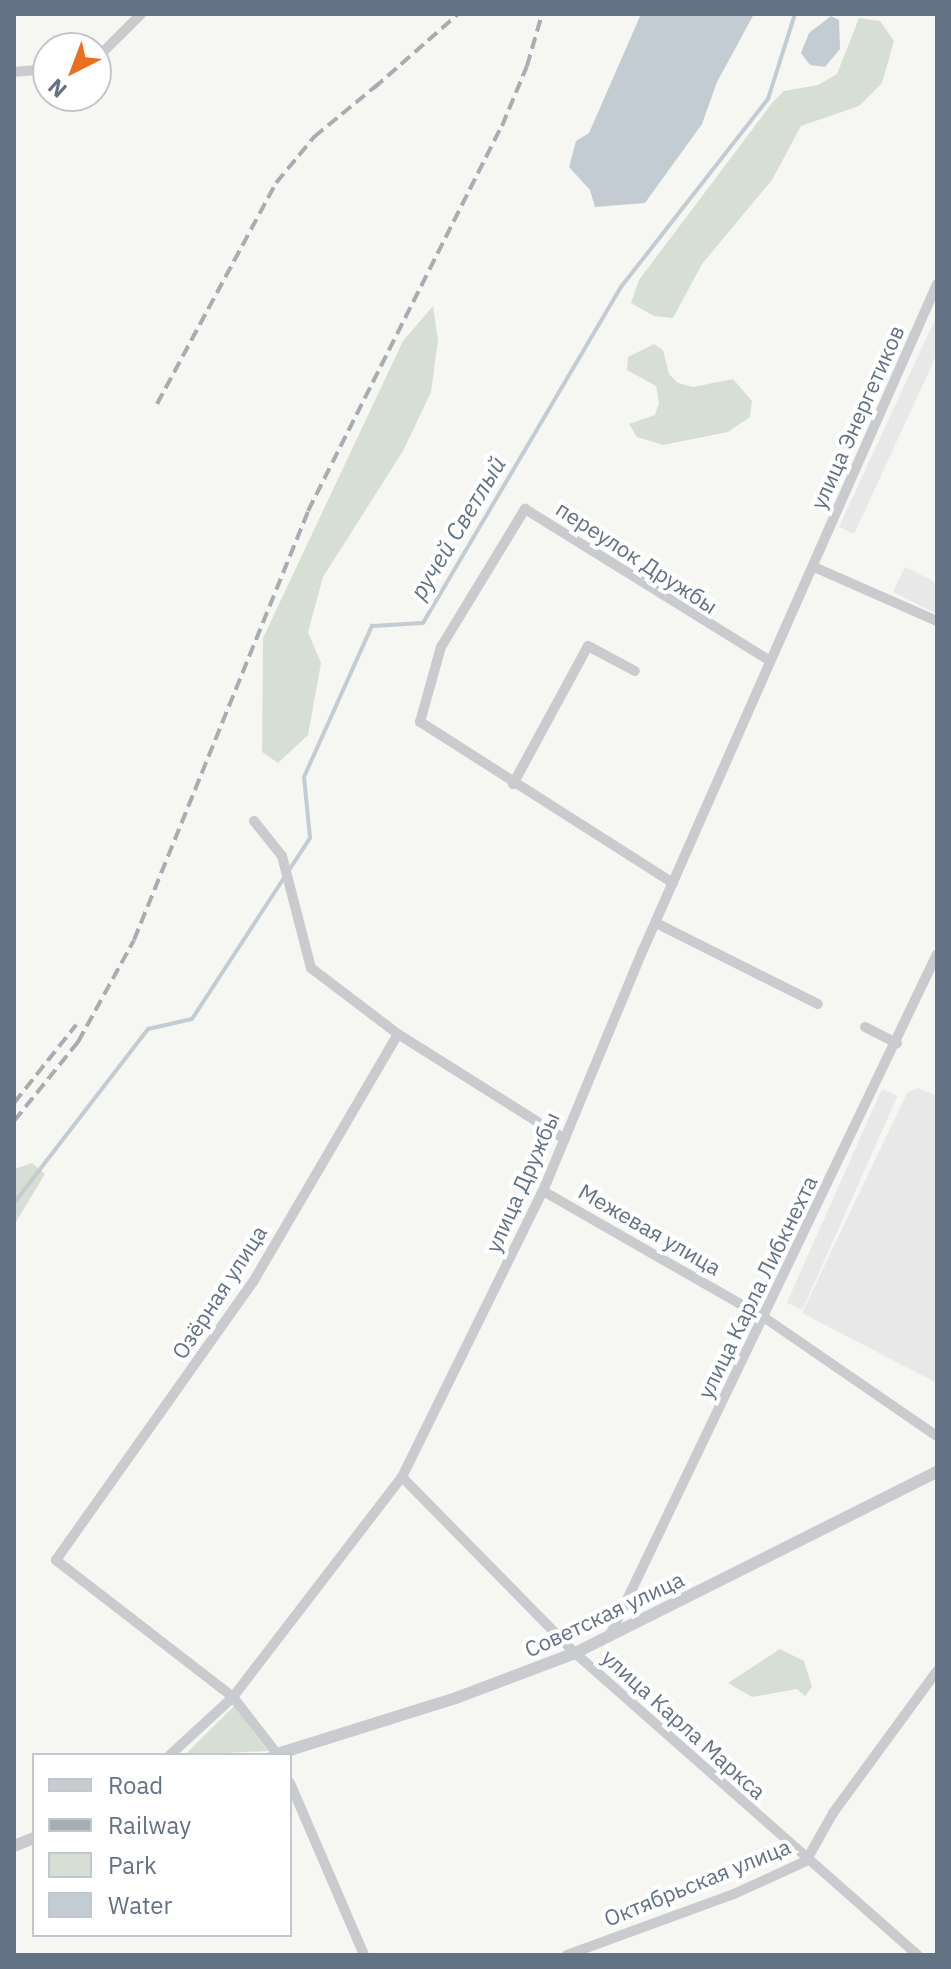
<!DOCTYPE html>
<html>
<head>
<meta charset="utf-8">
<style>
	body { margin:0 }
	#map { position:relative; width:951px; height:1969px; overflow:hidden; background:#f6f7f3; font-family:"IBM Plex Sans",sans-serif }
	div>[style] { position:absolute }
	.built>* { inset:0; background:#e7e8e7; transform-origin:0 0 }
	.green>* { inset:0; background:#d7dfd4 }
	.water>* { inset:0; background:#c4ccd3 }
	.stream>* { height:4px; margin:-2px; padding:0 2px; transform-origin:2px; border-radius:2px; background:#c4ccd3 }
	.minor>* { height:10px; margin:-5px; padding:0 5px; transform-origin:5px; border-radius:5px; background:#c9cbcf }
	.tertiary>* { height:12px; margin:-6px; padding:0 6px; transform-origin:6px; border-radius:6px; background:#c9cbcf }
	.rail>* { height:4px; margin-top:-2px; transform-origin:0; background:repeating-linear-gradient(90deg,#a8acb3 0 12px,transparent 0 18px) }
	span { translate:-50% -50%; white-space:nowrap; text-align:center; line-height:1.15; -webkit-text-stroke:8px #fff; paint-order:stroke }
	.street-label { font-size:22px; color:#647286 }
	.water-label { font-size:24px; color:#607383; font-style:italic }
	.frame { position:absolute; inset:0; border:16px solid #647286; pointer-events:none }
	.legend { position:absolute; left:32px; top:1753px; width:260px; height:184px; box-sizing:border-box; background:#fff; border:2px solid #c1c7cf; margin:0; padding:10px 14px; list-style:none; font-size:24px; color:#647286 }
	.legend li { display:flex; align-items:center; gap:16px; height:40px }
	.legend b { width:40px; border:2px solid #c1c7cf }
	.north { position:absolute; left:32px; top:32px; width:80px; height:80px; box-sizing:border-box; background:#fff; border:2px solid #c1c7cf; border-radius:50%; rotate:222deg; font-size:22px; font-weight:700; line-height:32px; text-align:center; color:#647286 }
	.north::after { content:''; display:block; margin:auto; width:28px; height:36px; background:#ec6f1f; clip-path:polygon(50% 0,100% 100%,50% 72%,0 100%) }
</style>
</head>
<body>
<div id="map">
	<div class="built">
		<i style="clip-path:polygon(937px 315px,937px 354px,854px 534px,839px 527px)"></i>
		<i style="clip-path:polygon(905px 567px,937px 583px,937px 614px,893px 592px)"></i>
		<i style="clip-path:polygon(918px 1088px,937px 1096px,937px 1383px,802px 1313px,907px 1093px)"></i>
		<i style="left:882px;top:1089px;width:17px;height:234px;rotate:24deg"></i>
	</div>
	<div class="green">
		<i style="clip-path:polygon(859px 18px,880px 21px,894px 41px,882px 83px,859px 106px,801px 126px,772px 180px,702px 264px,673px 318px,654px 316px,631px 303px,639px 280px,772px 103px,784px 91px,818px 85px,837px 74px)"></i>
		<i style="clip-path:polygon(433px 306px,438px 340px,431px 392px,403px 451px,323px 577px,308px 632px,321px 663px,308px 735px,278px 763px,262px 752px,263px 638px,403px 341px)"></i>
		<i style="clip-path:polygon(654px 344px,663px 350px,669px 374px,678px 383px,693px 387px,733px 379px,752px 401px,750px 417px,728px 432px,663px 445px,637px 437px,629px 424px,655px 415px,659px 403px,656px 386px,627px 370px,628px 357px)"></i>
		<i style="clip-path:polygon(32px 1163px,45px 1174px,14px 1225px,14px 1169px)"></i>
		<i style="clip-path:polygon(780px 1649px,804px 1661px,812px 1687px,805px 1696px,797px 1689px,752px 1697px,728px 1683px)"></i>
		<i style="clip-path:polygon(234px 1706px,268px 1751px,185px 1755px)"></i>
	</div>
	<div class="water">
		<i style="clip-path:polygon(641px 14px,754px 14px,717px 82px,702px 124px,645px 203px,595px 207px,590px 190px,569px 167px,576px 141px,589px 133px)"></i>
		<i style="clip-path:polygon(831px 16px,839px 20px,840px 49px,825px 67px,810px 65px,801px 53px,809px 33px)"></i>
	</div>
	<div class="stream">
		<i style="left:14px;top:1203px;width:220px;rotate:-52.4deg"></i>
		<i style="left:148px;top:1029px;width:45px;rotate:-12.8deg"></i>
		<i style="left:192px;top:1019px;width:216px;rotate:-56.9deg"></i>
		<i style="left:310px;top:838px;width:61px;rotate:-95.6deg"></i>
		<i style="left:304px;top:777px;width:166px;rotate:-65.8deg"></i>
		<i style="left:372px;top:626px;width:51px;rotate:-3.4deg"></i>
		<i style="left:423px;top:623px;width:390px;rotate:-59.5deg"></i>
		<i style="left:621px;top:287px;width:239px;rotate:-52deg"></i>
		<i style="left:768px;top:99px;width:89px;rotate:-72.4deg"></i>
	</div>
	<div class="minor">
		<i style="left:96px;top:59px;width:64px;rotate:-45deg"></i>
		<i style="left:14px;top:72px;width:34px;rotate:-5deg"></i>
		<i style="left:814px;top:567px;width:134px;rotate:23.7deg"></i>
		<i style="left:513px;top:784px;width:157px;rotate:-61.5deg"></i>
		<i style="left:588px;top:646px;width:53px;rotate:28deg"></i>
		<i style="left:254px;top:821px;width:45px;rotate:51.3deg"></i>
		<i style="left:282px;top:856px;width:116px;rotate:75.5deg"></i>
		<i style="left:311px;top:968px;width:109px;rotate:37.2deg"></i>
		<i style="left:398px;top:1034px;width:197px;rotate:32.2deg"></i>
		<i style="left:673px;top:883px;width:300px;rotate:-147.5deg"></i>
		<i style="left:420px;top:722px;width:78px;rotate:-74.4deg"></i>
		<i style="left:441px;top:647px;width:162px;rotate:-58.7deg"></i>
		<i style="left:525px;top:509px;width:288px;rotate:31.8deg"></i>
		<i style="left:656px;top:923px;width:181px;rotate:26.6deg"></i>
		<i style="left:865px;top:1027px;width:36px;rotate:27deg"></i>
		<i style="left:543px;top:1191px;width:256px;rotate:29.8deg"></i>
		<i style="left:765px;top:1318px;width:209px;rotate:34.5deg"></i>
		<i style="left:402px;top:1477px;width:247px;rotate:45.5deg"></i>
		<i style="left:575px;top:1653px;width:456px;rotate:41.4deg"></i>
		<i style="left:610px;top:1635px;width:755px;rotate:-64.35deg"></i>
		<i style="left:170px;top:1755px;width:86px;rotate:-42.6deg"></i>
		<i style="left:233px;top:1697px;width:277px;rotate:-52.5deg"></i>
		<i style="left:402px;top:1477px;width:319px;rotate:-63.8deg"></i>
		<i style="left:543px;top:1191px;width:261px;rotate:-67.5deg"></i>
		<i style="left:643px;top:950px;width:728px;rotate:-66.18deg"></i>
		<i style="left:278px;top:1755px;width:73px;rotate:-127.8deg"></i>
		<i style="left:233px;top:1697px;width:224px;rotate:-142.3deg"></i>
		<i style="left:56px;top:1560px;width:341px;rotate:-54.7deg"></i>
		<i style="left:253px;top:1282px;width:287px;rotate:-59.7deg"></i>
		<i style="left:290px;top:1783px;width:187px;rotate:66.7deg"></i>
		<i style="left:567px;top:1955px;width:178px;rotate:-20.1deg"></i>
		<i style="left:734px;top:1894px;width:79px;rotate:-24.6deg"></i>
		<i style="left:806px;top:1861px;width:55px;rotate:-60.6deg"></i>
		<i style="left:833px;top:1813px;width:176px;rotate:-53.8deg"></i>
	</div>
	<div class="tertiary">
		<i style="left:274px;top:1755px;width:191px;rotate:-17.4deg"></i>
		<i style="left:456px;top:1698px;width:127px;rotate:-20.7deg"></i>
		<i style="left:575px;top:1653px;width:405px;rotate:-26.6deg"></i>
		<i style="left:14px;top:1846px;width:22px;rotate:-22deg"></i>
	</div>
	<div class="rail">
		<i style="left:374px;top:88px;width:112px;rotate:-41.4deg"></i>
		<i style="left:157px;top:404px;width:251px;rotate:-61.7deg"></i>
		<i style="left:276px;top:183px;width:60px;rotate:-50.4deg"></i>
		<i style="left:314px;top:137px;width:88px;rotate:-39.5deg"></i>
		<i style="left:14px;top:1103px;width:100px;rotate:-51.5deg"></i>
		<i style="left:14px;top:1121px;width:102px;rotate:-51deg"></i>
		<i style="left:78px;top:1042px;width:116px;rotate:-61.2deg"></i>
		<i style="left:134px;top:940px;width:463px;rotate:-67.9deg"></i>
		<i style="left:308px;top:511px;width:431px;rotate:-63.3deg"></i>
		<i style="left:502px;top:126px;width:65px;rotate:-67.4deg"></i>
		<i style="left:527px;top:66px;width:54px;rotate:-73.9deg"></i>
	</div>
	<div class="street-label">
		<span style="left:857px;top:417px;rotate:-66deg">улица Энергетиков</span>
		<span style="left:637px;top:557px;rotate:33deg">переулок Дружбы</span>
		<span style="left:522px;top:1182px;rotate:-66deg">улица Дружбы</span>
		<span style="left:650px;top:1229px;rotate:30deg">Межевая улица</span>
		<span style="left:757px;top:1287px;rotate:-64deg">улица Карла Либкнехта</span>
		<span style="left:219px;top:1292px;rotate:-57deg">Озёрная улица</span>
		<span style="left:604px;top:1614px;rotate:-25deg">Советская улица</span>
		<span style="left:684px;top:1724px;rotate:42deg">улица Карла Маркса</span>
		<span style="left:697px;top:1882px;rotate:-22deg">Октябрьская улица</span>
	</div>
	<div class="water-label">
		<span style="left:458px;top:528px;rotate:-59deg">ручей Светлый</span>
	</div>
	<div class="frame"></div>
	<ul class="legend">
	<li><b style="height:10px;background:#c9cbcf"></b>Road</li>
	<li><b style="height:10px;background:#a8acb3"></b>Railway</li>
	<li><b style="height:22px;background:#d7dfd4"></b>Park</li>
	<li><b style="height:22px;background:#c4ccd3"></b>Water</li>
	</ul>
	<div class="north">N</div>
</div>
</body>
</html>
